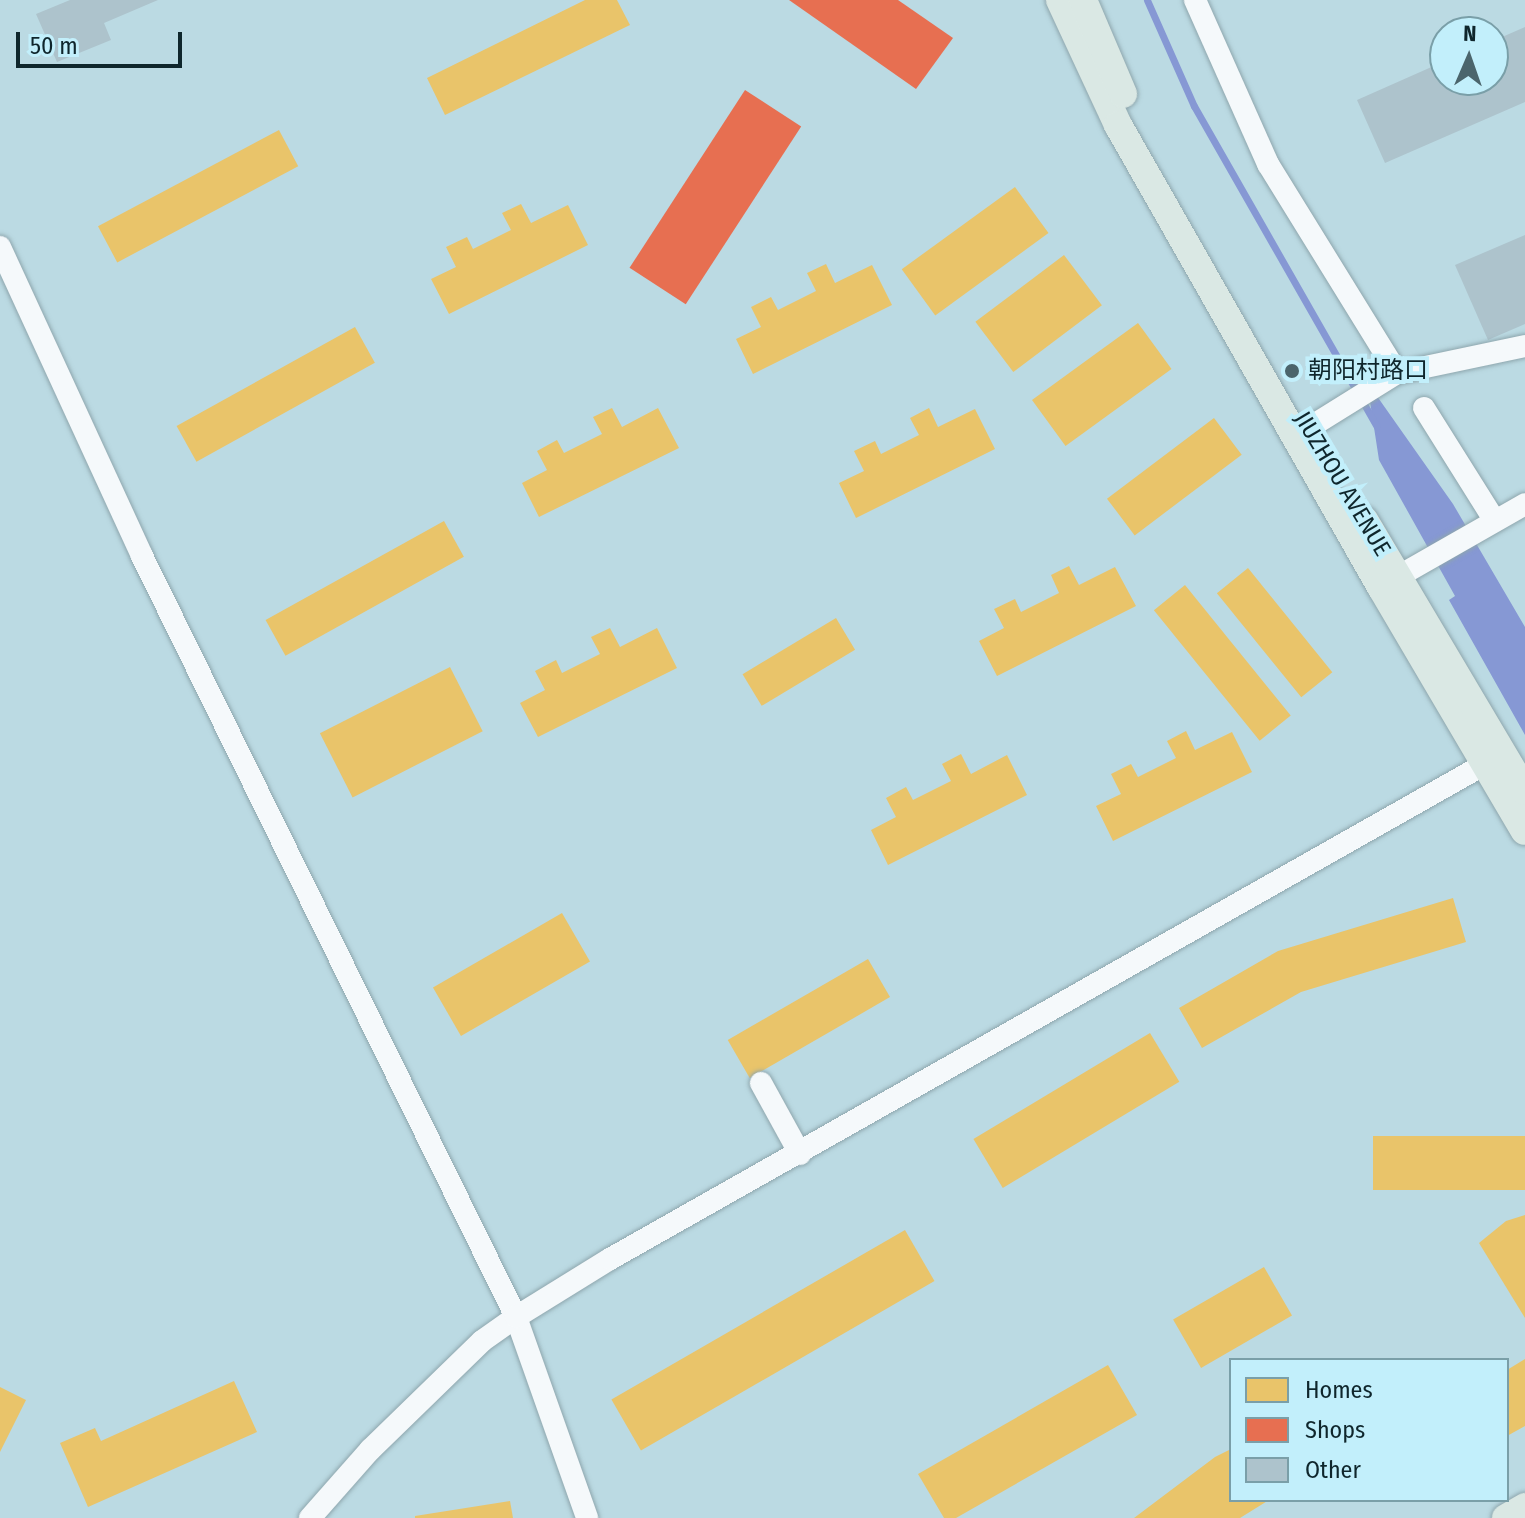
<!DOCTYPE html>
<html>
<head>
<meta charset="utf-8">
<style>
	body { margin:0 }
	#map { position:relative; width:1525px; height:1518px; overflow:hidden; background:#bbdae3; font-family:"Fira Sans Condensed","Noto Sans SC",sans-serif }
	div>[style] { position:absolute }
	.water>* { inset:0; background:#8698d4 }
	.homes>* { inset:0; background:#e9c46a; transform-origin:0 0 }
	.shops>* { inset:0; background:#e76f51; transform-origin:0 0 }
	.stream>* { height:7px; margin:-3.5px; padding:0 3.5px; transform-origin:3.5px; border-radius:3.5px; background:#8698d4 }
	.building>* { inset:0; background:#adc3cc }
	.roads { filter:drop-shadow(0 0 2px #8ea6ad) drop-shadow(0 0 2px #8ea6ad) }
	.minor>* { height:22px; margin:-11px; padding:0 11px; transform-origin:11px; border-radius:11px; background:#f5f9fb }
	.major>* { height:28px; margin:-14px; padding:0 14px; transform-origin:14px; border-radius:14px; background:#dae8e4 }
	.dots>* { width:22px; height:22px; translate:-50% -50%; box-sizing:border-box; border:4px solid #c2effb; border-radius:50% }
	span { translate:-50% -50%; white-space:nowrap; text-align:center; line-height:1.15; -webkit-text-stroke:8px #c2effb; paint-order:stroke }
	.poi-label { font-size:24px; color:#0f262c }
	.left { translate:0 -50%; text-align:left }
	.street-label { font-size:24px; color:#0f262c }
	.legend { position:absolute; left:1229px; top:1358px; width:280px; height:144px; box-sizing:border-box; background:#c2effb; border:2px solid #7a9fa8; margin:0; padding:10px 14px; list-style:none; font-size:24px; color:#0f262c }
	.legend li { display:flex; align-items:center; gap:16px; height:40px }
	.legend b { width:40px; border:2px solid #7a9fa8 }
	.north { position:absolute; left:1429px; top:16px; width:80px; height:80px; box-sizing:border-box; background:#c2effb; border:2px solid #7a9fa8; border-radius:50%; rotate:2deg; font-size:22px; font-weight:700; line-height:32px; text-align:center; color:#0f262c }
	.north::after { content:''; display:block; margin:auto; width:28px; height:36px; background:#4b656c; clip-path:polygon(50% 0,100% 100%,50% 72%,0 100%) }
	.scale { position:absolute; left:16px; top:32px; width:166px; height:36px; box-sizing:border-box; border:4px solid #0f262c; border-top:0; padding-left:10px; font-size:24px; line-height:28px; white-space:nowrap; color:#0f262c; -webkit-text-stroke:6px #c2effb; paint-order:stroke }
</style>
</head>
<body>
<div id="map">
	<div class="water">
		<i style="clip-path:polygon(1367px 382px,1453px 504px,1525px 627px,1525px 735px,1449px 600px,1455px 596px,1379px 460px)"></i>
	</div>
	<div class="homes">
		<i style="clip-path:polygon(585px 0,617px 0,630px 25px,445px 115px,427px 78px)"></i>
		<i style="left:279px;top:130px;width:41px;height:205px;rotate:62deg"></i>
		<i style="left:1015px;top:187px;width:57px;height:140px;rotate:54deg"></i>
		<i style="clip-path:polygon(521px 204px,531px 223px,568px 205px,588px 245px,449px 314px,431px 279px,456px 267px,446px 247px,467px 237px,473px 249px,511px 230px,502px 213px)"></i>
		<i style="left:1064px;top:255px;width:63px;height:111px;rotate:53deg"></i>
		<i style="clip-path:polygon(826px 264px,835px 283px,872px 265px,892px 305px,753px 374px,736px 339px,761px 327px,751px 307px,771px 297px,778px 310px,816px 291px,807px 273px)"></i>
		<i style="left:1138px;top:323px;width:57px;height:131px;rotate:54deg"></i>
		<i style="left:355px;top:327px;width:41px;height:204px;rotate:61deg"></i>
		<i style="clip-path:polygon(612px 408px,622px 427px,658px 408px,679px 448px,539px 517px,522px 483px,547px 470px,537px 451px,557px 440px,564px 453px,602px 434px,593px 417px)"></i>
		<i style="clip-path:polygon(929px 408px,938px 427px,975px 409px,995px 449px,856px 518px,839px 483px,864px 471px,854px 451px,875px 441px,881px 454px,919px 435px,910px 418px)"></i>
		<i style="left:1214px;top:418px;width:46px;height:134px;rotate:53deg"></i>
		<i style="left:444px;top:521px;width:41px;height:204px;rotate:61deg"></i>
		<i style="clip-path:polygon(1069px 566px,1079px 585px,1115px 567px,1136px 606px,997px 676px,979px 641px,1004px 628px,994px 609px,1015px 599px,1021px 612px,1059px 593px,1051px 575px)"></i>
		<i style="left:1248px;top:568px;width:134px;height:40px;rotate:51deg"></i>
		<i style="left:1185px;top:585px;width:168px;height:40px;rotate:51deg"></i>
		<i style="left:836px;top:618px;width:37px;height:109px;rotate:59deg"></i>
		<i style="clip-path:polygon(610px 628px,620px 647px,657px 628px,677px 668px,538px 737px,520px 703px,545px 690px,535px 671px,556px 660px,562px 673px,600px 654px,591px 637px)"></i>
		<i style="left:450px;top:667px;width:72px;height:146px;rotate:63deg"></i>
		<i style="clip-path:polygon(1186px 731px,1195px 750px,1232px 732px,1252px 772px,1113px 841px,1096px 806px,1121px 794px,1111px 774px,1131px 764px,1138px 777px,1176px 758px,1167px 741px)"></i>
		<i style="clip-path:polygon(961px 754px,971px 774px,1007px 755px,1027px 795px,888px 865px,871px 830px,896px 817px,886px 798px,906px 787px,913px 800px,951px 781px,942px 764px)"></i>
		<i style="clip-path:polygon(1453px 898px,1466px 942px,1301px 992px,1202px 1048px,1179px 1008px,1278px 951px)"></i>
		<i style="left:562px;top:913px;width:56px;height:149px;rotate:60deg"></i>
		<i style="left:868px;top:959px;width:44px;height:162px;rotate:60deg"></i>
		<i style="left:1150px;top:1033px;width:57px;height:206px;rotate:59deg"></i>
		<i style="left:1525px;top:1136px;width:54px;height:152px;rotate:90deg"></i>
		<i style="clip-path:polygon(1525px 1215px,1525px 1318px,1479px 1243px,1506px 1221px)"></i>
		<i style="left:905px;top:1230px;width:59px;height:339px;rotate:60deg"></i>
		<i style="left:1264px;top:1267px;width:56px;height:105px;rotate:60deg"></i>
		<i style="clip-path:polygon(1525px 1359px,1525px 1426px,1507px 1436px,1507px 1370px)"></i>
		<i style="clip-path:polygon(1108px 1365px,1137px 1415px,956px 1518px,944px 1518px,918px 1474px)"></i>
		<i style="clip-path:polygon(234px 1381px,257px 1432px,88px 1507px,60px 1443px,95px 1428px,101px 1441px)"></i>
		<i style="clip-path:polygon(0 1387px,26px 1400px,0 1452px)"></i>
		<i style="clip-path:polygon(1231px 1449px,1231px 1500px,1269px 1500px,1240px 1518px,1134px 1518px,1215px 1457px)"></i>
		<i style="clip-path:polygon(510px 1501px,513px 1518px,415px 1518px,415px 1516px)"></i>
	</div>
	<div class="shops">
		<i style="clip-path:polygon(789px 0,898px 0,953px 38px,916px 89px)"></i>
		<i style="left:745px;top:90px;width:67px;height:212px;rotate:33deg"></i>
	</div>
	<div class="stream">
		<i style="left:1147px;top:0;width:116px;rotate:66.1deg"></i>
		<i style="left:1194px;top:106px;width:369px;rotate:60.3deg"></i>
	</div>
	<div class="building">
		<i style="clip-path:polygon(70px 0,158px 0,104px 23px,111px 40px,57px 62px,36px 14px)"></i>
		<i style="clip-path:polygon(1525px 27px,1525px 102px,1385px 163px,1357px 100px,1445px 61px,1445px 80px,1493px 80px,1493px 41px)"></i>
		<i style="clip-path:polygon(1525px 235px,1525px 324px,1488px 340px,1455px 265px)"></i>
	</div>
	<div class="roads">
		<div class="minor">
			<i style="left:1195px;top:0;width:180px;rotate:66deg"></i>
			<i style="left:1268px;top:164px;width:246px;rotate:58.3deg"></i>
			<i style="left:1397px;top:373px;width:106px;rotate:148.1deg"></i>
			<i style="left:1307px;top:429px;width:14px;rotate:159deg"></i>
			<i style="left:0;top:247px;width:340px;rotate:65.3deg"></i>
			<i style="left:142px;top:556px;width:848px;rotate:63.83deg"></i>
			<i style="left:516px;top:1317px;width:213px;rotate:70.5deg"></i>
			<i style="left:1397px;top:373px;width:131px;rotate:-11.9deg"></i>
			<i style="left:1424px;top:408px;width:133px;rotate:57.9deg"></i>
			<i style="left:1385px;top:584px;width:161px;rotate:-29.7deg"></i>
			<i style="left:761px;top:1083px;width:81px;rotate:61.2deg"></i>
			<i style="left:310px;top:1518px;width:91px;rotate:-48.6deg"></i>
			<i style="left:370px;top:1450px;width:156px;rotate:-44.2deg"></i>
			<i style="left:482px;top:1341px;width:42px;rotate:-35.2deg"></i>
			<i style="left:516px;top:1317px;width:110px;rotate:-31.7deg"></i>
			<i style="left:610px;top:1259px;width:1021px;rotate:-29.5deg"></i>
		</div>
		<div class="major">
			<i style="left:1060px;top:0;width:138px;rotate:65.1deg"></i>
			<i style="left:1118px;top:125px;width:532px;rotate:60.35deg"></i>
			<i style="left:1381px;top:587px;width:283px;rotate:59.5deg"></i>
			<i style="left:1083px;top:0;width:102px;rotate:66.9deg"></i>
			<i style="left:1364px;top:520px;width:315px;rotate:59.3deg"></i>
			<i style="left:1506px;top:1518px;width:22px;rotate:-30deg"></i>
		</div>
	</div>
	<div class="dots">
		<i style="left:1292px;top:371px;background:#4b656c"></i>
	</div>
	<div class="poi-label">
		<span class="left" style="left:1308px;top:371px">朝阳村路口</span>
	</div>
	<div class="street-label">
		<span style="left:1342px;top:484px;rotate:59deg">JIUZHOU AVENUE</span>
	</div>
	<ul class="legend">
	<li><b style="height:22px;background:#e9c46a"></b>Homes</li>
	<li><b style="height:22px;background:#e76f51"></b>Shops</li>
	<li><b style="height:22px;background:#adc3cc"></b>Other</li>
	</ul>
	<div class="north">N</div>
	<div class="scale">50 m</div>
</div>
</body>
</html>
